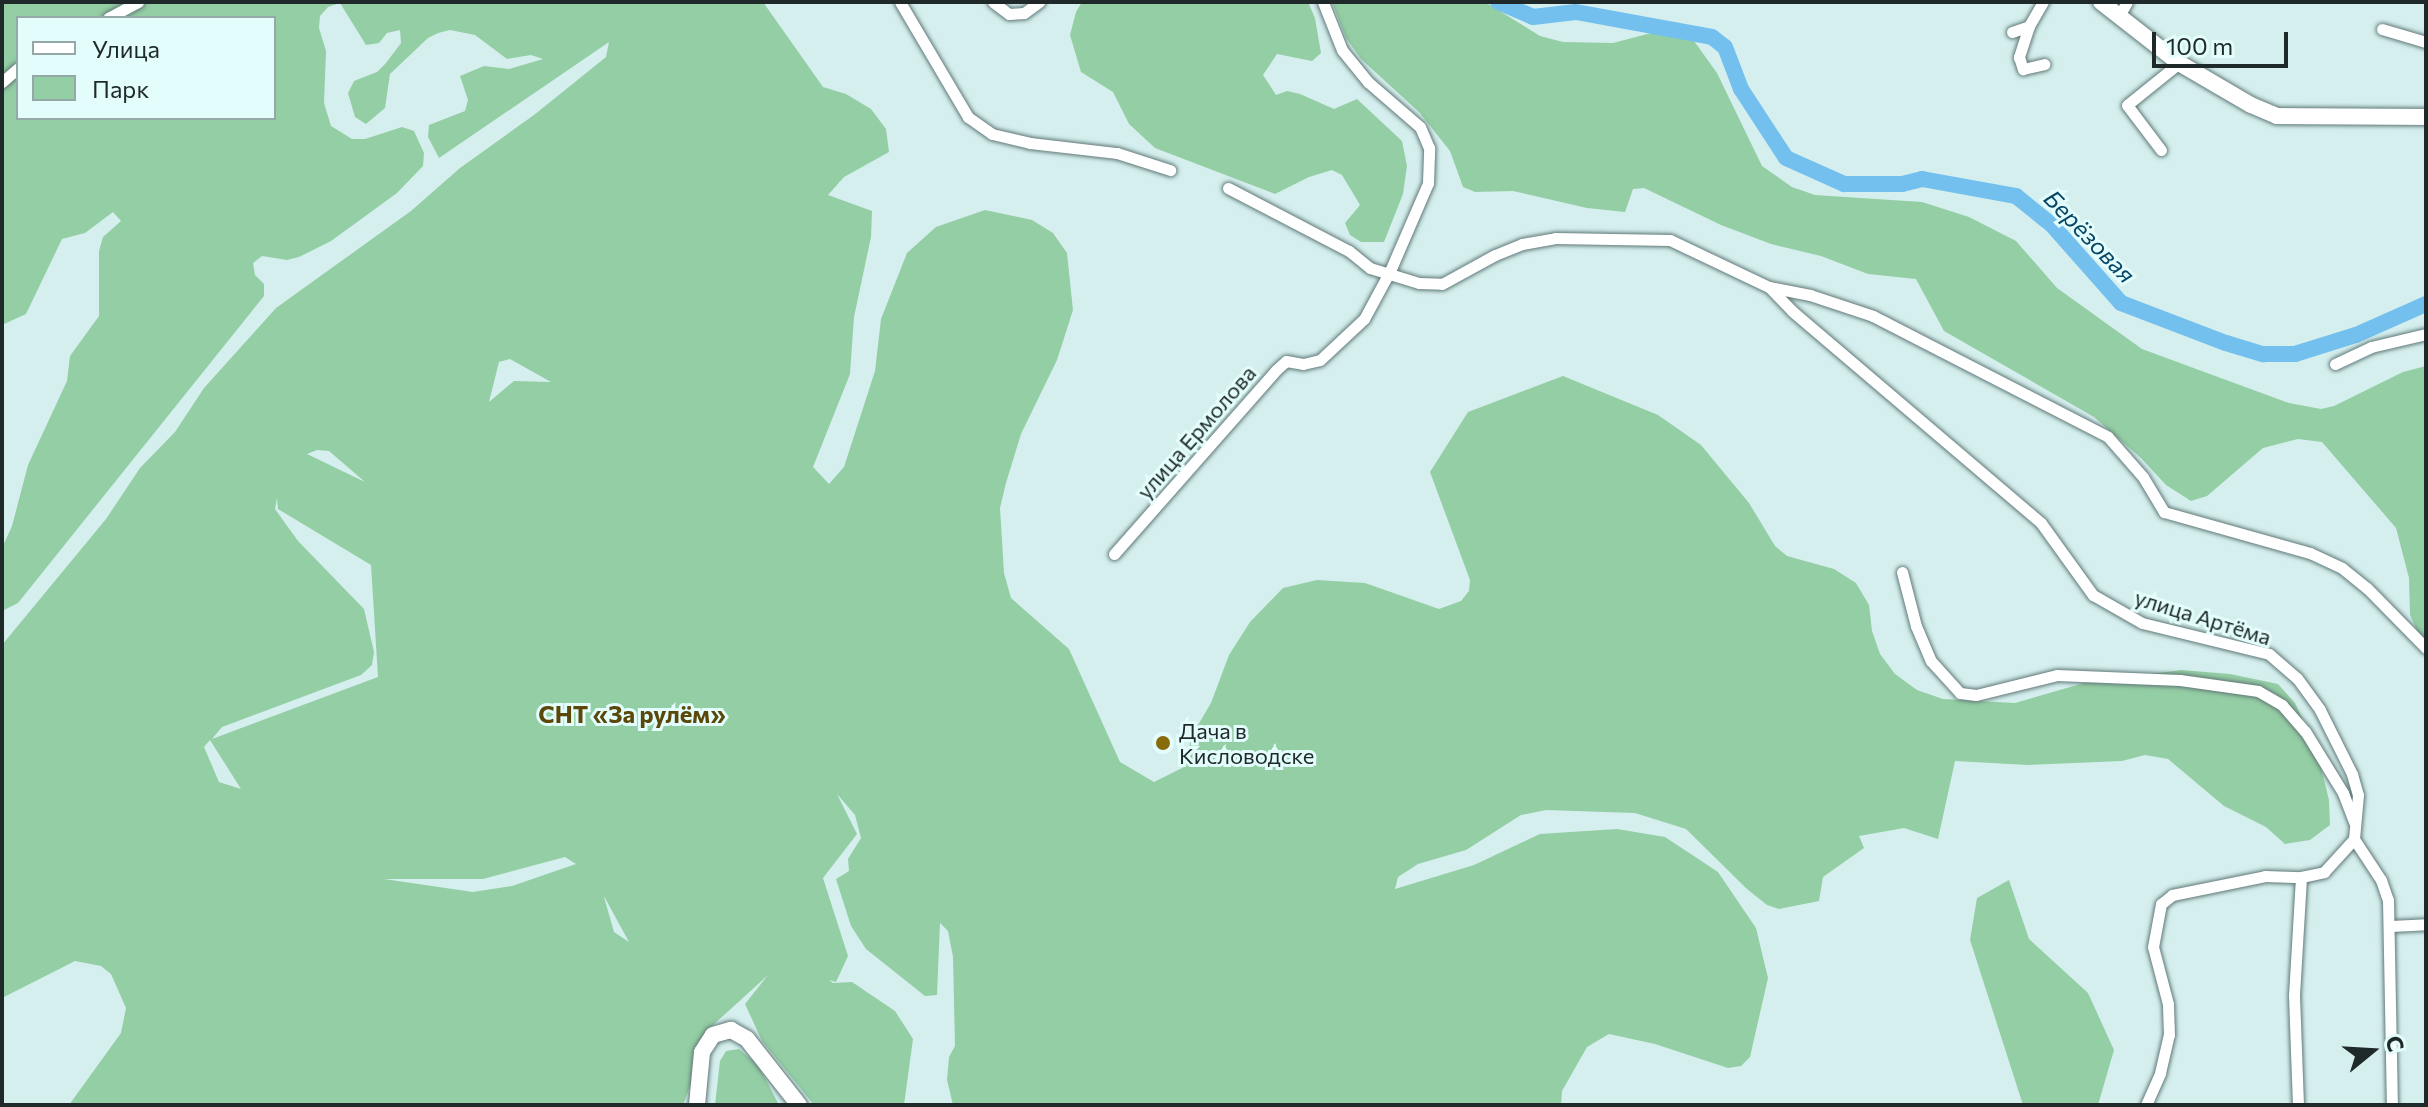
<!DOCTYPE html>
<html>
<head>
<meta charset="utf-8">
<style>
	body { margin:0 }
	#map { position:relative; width:2428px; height:1107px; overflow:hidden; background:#d5efef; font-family:Commissioner,sans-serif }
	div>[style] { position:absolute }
	.green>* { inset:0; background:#94cea4 }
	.river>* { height:16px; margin:-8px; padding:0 8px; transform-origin:8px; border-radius:8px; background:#73c0ee }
	.roads { filter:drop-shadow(0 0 2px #617978) drop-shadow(0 0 2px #617978) }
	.street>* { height:11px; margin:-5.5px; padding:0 5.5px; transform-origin:5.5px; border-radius:5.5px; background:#fff }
	.secondary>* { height:16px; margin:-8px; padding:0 8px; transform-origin:8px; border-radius:8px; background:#fff }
	.dots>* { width:22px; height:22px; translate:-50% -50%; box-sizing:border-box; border:4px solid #e2fdfc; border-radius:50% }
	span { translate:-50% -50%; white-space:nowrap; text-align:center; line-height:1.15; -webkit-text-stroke:6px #e2fdfc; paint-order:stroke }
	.street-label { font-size:22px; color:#1f2929 }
	.poi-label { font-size:22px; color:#1f2929 }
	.left { translate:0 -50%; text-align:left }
	.water-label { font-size:24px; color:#054665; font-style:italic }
	.neighbourhood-label { font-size:24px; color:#5b4808; font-weight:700 }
	.frame { position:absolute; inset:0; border:4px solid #1f2929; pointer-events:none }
	.legend { position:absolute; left:16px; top:16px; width:260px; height:104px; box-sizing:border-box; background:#e2fdfc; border:2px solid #94a8a8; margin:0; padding:10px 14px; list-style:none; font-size:24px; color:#1f2929 }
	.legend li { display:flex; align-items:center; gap:16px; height:40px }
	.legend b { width:40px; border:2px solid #94a8a8 }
	.north { position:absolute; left:2332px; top:1011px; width:80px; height:80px; -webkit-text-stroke:6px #e2fdfc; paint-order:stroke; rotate:72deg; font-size:22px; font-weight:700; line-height:32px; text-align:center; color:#1f2929 }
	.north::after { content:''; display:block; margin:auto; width:28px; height:36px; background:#1f2929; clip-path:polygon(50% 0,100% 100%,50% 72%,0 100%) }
	.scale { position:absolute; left:2152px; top:32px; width:136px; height:36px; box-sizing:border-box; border:4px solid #1f2929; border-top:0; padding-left:10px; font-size:24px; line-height:28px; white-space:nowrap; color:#1f2929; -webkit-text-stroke:6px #e2fdfc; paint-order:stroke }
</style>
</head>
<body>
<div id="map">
	<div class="green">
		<i style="clip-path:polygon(evenodd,2px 2px,763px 2px,823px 87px,846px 94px,871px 109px,886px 129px,889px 152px,844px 177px,828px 195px,872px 211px,871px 237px,854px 317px,850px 374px,813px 467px,829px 484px,844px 467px,875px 371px,881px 319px,907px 253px,936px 227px,985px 210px,1032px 220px,1053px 233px,1067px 253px,1073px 310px,1057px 360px,1021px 434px,1006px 483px,1000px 508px,1004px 573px,1011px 598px,1069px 649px,1120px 762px,1154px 782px,1186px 766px,1191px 737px,1211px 703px,1229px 655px,1250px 622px,1283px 588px,1317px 580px,1365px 583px,1439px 609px,1461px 601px,1469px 591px,1470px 580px,1430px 472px,1468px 412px,1563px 376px,1658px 415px,1701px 445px,1749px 503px,1775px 546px,1787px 556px,1834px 569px,1856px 583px,1869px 605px,1872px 631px,1880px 654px,1895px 674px,1917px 690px,1943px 699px,2015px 703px,2084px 683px,2181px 670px,2230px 674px,2278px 684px,2295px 703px,2316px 748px,2329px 800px,2330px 825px,2310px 840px,2285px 844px,2266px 827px,2224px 806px,2168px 759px,2145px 755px,2122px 761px,2028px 765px,1955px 761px,1938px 839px,1904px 828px,1859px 836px,1864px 848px,1823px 877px,1819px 901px,1779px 909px,1767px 905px,1747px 889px,1686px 829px,1635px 813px,1546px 810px,1521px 815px,1466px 850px,1418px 864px,1398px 877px,1395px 889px,1474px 865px,1540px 834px,1617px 829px,1665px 837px,1718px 872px,1756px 928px,1768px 978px,1750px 1057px,1741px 1066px,1728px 1068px,1655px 1044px,1609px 1034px,1587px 1047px,1562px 1091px,1561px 1105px,953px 1105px,947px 1080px,949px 1057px,955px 1046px,953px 957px,948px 931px,940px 923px,937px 995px,925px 996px,866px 949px,851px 926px,836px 879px,849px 871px,848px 859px,861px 838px,855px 815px,837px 794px,857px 834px,823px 878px,848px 956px,836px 982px,829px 980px,833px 983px,852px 982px,895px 1011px,913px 1039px,904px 1105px,814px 1105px,762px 1041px,745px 1004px,768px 975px,712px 1026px,683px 1105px,69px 1105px,121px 1033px,126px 1008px,111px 974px,101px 966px,75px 961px,2px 998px,2px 645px,106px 519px,140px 468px,175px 432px,204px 388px,276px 308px,411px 211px,460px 168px,534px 115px,606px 57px,609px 42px,439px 158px,428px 137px,429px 125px,465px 111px,468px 100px,460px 76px,484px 66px,509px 69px,543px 59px,531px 55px,507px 59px,475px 35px,450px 30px,438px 33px,428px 38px,390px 74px,385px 108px,366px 124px,355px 117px,348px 93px,354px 81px,377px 72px,386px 63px,401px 43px,400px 30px,387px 33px,379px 43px,366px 45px,340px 3px,328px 7px,320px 16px,319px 28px,326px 51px,324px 103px,331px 126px,352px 139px,365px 139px,402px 127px,414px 131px,424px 153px,423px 166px,397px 193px,331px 241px,299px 257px,287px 260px,262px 256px,253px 263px,255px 275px,264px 284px,264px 296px,18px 603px,2px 611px,2px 548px,12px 526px,28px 465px,67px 381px,70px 356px,99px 316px,99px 251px,103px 237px,121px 221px,113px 212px,85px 233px,62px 239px,26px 314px,2px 325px,2px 2px,18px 18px,274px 18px,274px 118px,18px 118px,18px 18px,2px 2px,510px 359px,551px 382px,514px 381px,489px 402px,499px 362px,510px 359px,2px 2px,317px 450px,329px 451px,365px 482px,307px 454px,317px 450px,2px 2px,277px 498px,278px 509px,371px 565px,378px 677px,212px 739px,222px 727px,361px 675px,372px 665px,374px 652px,364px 609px,298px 541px,275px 509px,277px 498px,2px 2px,210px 740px,241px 789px,219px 782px,204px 747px,210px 740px,2px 2px,565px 857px,576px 864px,512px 886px,473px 892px,384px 879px,483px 879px,565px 857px,2px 2px,604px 897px,605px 898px,629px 942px,614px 932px,604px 897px)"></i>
		<i style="clip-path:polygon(1082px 2px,1308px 2px,1315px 18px,1321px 53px,1312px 61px,1277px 54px,1263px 75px,1276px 95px,1287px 91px,1300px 94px,1334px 109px,1357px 99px,1402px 141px,1407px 166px,1403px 194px,1384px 242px,1361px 242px,1350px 235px,1345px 223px,1360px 205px,1342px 175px,1332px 170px,1309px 177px,1275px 194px,1155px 148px,1129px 124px,1113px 92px,1081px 72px,1070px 35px,1076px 12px)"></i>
		<i style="clip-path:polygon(1332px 2px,1485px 2px,1540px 36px,1563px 42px,1613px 43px,1659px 31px,1694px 41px,1717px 73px,1762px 166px,1792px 187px,1815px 195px,1922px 202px,1969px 217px,2016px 241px,2057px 288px,2142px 349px,2289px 403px,2321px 409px,2334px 406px,2403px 372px,2426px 366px,2426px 650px,2410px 615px,2409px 578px,2396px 528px,2322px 442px,2298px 439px,2263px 448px,2207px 496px,2191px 501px,2166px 485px,2141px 458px,2094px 417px,1944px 331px,1916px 279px,1868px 274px,1821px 256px,1771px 244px,1721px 225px,1644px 188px,1633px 189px,1625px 212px,1587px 208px,1513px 191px,1475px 192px,1463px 187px,1450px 151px,1419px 112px,1361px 59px,1346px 38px)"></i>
		<i style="clip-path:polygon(2009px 880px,2029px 939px,2088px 993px,2114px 1050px,2098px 1105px,2023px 1105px,1970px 940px,1977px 898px)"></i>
		<i style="clip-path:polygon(739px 1049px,758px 1065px,779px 1105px,715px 1105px,720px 1061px,726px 1051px)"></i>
	</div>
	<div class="river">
		<i style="left:1498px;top:2px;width:38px;rotate:23deg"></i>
		<i style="left:1533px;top:17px;width:43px;rotate:-6.6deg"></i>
		<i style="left:1576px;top:12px;width:138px;rotate:10.4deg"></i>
		<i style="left:1712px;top:37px;width:16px;rotate:38deg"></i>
		<i style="left:1725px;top:47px;width:45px;rotate:69.1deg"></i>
		<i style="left:1741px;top:89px;width:82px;rotate:56.9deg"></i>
		<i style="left:1786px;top:158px;width:64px;rotate:24.1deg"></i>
		<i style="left:1844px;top:184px;width:58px"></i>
		<i style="left:1902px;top:184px;width:21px;rotate:-14deg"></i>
		<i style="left:1922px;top:179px;width:96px;rotate:10.3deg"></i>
		<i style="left:2016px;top:196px;width:46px;rotate:38.9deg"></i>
		<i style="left:2052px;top:225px;width:104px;rotate:48.5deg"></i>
		<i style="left:2121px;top:303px;width:112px;rotate:20.9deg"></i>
		<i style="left:2226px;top:343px;width:39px;rotate:17deg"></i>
		<i style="left:2263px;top:354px;width:32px"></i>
		<i style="left:2295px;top:354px;width:64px;rotate:-17.3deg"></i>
		<i style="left:2356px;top:335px;width:77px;rotate:-23.9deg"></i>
	</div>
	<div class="roads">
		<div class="street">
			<i style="left:900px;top:2px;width:134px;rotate:59.4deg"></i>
			<i style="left:968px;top:117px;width:29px;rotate:35deg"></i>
			<i style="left:992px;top:134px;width:39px;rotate:13deg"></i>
			<i style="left:1030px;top:143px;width:88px;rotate:6.6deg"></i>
			<i style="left:1117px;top:153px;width:56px;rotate:17.8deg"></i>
			<i style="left:993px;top:2px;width:20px;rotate:37deg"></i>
			<i style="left:1009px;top:14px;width:15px;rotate:-4deg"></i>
			<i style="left:1024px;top:13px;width:19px;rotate:-36deg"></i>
			<i style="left:2120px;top:14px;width:14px;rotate:-60deg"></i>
			<i style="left:108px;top:18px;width:34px;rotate:-28deg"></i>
			<i style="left:2029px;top:26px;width:33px;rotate:108deg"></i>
			<i style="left:2019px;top:57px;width:13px;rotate:72deg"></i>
			<i style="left:2023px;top:69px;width:22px;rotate:-13deg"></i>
			<i style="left:2382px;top:29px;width:46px;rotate:16.5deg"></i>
			<i style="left:2012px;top:32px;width:18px;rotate:-19deg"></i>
			<i style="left:2029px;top:26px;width:28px;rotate:-60deg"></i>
			<i style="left:2px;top:82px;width:21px;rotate:-41deg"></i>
			<i style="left:2161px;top:150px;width:56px;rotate:-127.1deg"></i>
			<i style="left:2127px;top:105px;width:67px;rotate:-38.9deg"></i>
			<i style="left:1228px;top:188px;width:136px;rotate:27.5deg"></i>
			<i style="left:1349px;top:251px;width:27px;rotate:39deg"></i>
			<i style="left:1370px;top:268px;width:51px;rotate:17deg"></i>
			<i style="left:1419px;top:283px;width:23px;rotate:2deg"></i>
			<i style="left:1442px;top:284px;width:60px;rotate:-28.7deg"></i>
			<i style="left:1495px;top:255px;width:29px;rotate:-22deg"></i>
			<i style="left:1522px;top:244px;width:34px;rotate:-10deg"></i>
			<i style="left:1555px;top:238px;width:115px;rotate:1deg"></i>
			<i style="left:1670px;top:240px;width:110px;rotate:25.4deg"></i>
			<i style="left:1769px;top:287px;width:42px;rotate:11deg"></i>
			<i style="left:1810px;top:295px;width:66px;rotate:18.4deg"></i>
			<i style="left:1873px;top:316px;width:264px;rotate:27.2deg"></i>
			<i style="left:2108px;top:437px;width:53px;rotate:48.8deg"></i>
			<i style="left:2143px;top:477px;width:41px;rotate:59deg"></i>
			<i style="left:2164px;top:512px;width:152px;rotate:15.7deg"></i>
			<i style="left:2310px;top:553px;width:35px;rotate:25deg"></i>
			<i style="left:2342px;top:568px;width:32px;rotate:39deg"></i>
			<i style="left:2367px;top:588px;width:84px;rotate:45.5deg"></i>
			<i style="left:1769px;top:287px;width:33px;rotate:46deg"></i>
			<i style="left:1792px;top:311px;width:327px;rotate:40.4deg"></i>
			<i style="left:2041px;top:523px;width:89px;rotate:54.2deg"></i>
			<i style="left:2093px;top:595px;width:56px;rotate:29.7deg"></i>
			<i style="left:2142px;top:623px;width:131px;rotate:13.7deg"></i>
			<i style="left:2269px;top:654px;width:37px;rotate:41deg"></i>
			<i style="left:2297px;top:678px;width:39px;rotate:54deg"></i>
			<i style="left:2320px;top:710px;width:72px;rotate:63.4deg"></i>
			<i style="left:2352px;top:774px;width:22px;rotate:74deg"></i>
			<i style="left:2358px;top:795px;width:44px;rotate:95.2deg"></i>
			<i style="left:2354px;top:839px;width:49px;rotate:56.6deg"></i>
			<i style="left:2381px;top:880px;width:21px;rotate:71deg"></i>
			<i style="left:2388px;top:900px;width:205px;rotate:88.9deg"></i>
			<i style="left:2335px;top:364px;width:40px;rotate:-25deg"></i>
			<i style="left:2371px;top:347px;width:57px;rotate:-13.3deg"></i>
			<i style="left:1114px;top:554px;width:245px;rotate:-48.6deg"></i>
			<i style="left:1276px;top:370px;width:13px;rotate:-42deg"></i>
			<i style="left:1286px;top:361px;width:17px;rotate:10deg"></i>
			<i style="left:1303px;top:364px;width:17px;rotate:-13deg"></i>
			<i style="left:1320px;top:360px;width:60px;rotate:-43deg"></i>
			<i style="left:1364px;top:319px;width:55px;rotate:-61.6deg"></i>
			<i style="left:1390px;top:271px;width:96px;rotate:-66.6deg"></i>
			<i style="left:1428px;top:183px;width:35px;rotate:-88deg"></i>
			<i style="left:1429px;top:148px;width:23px;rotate:-113deg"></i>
			<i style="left:1420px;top:127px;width:69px;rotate:-139.1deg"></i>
			<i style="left:1368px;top:82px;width:41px;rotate:-129.1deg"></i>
			<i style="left:1342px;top:50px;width:52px;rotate:-111.6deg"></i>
			<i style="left:1902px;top:572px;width:56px;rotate:75.5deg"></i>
			<i style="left:1916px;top:626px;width:38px;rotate:67deg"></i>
			<i style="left:1931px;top:661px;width:43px;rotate:47.8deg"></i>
			<i style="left:1960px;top:693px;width:16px;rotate:7deg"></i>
			<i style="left:1976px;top:695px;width:83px;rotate:-13.9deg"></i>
			<i style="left:2057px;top:675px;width:123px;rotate:2.3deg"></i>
			<i style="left:2180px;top:680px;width:79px;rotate:8deg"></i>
			<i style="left:2258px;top:691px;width:28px;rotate:30deg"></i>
			<i style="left:2282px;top:705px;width:35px;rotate:49deg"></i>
			<i style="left:2305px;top:731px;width:73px;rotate:58.5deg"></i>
			<i style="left:2343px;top:793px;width:31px;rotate:69deg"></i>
			<i style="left:2391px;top:926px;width:35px;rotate:-3deg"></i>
			<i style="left:2146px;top:1105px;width:35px;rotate:-66deg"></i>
			<i style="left:2160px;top:1073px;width:39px;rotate:-77deg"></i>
			<i style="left:2169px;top:1035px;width:31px;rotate:-92deg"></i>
			<i style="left:2168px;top:1004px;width:59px;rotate:-104.7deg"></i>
			<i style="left:2153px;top:947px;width:44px;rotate:-79.5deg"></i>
			<i style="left:2161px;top:904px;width:14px;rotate:-39deg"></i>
			<i style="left:2172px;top:895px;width:95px;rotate:-11.5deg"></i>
			<i style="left:2265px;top:876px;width:36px;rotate:2deg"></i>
			<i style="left:2301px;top:877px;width:24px;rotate:-12deg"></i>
			<i style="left:2324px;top:872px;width:45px;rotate:-47.7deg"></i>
			<i style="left:2298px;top:1105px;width:110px;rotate:-92.1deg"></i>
			<i style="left:2294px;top:995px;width:118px;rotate:-86.6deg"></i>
		</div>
		<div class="secondary">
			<i style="left:2101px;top:2px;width:99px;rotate:38deg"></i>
			<i style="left:2179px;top:63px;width:83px;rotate:30.3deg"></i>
			<i style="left:2251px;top:105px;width:28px;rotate:23deg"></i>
			<i style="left:2277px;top:116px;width:149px;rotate:0.4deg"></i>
			<i style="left:697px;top:1105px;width:53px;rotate:-84.6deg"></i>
			<i style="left:702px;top:1052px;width:20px;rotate:-57deg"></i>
			<i style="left:713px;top:1035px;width:19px;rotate:-16deg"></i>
			<i style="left:731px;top:1030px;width:18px;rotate:29deg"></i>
			<i style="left:747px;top:1039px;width:84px;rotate:51.8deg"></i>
		</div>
	</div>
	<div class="dots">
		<i style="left:1163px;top:743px;background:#886c0b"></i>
	</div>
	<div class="street-label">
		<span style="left:1196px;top:432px;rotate:-49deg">улица Ермолова</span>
		<span style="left:2203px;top:617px;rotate:17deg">улица Артёма</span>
	</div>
	<div class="poi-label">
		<span class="left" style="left:1179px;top:743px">Дача в<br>Кисловодске</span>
	</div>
	<div class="water-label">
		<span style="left:2090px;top:236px;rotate:46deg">Берёзовая</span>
	</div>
	<div class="neighbourhood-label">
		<span style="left:632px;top:714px">СНТ «За рулём»</span>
	</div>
	<div class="frame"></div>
	<ul class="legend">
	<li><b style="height:10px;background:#fff"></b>Улица</li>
	<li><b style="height:22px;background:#94cea4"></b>Парк</li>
	</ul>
	<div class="north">С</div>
	<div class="scale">100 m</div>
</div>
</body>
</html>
